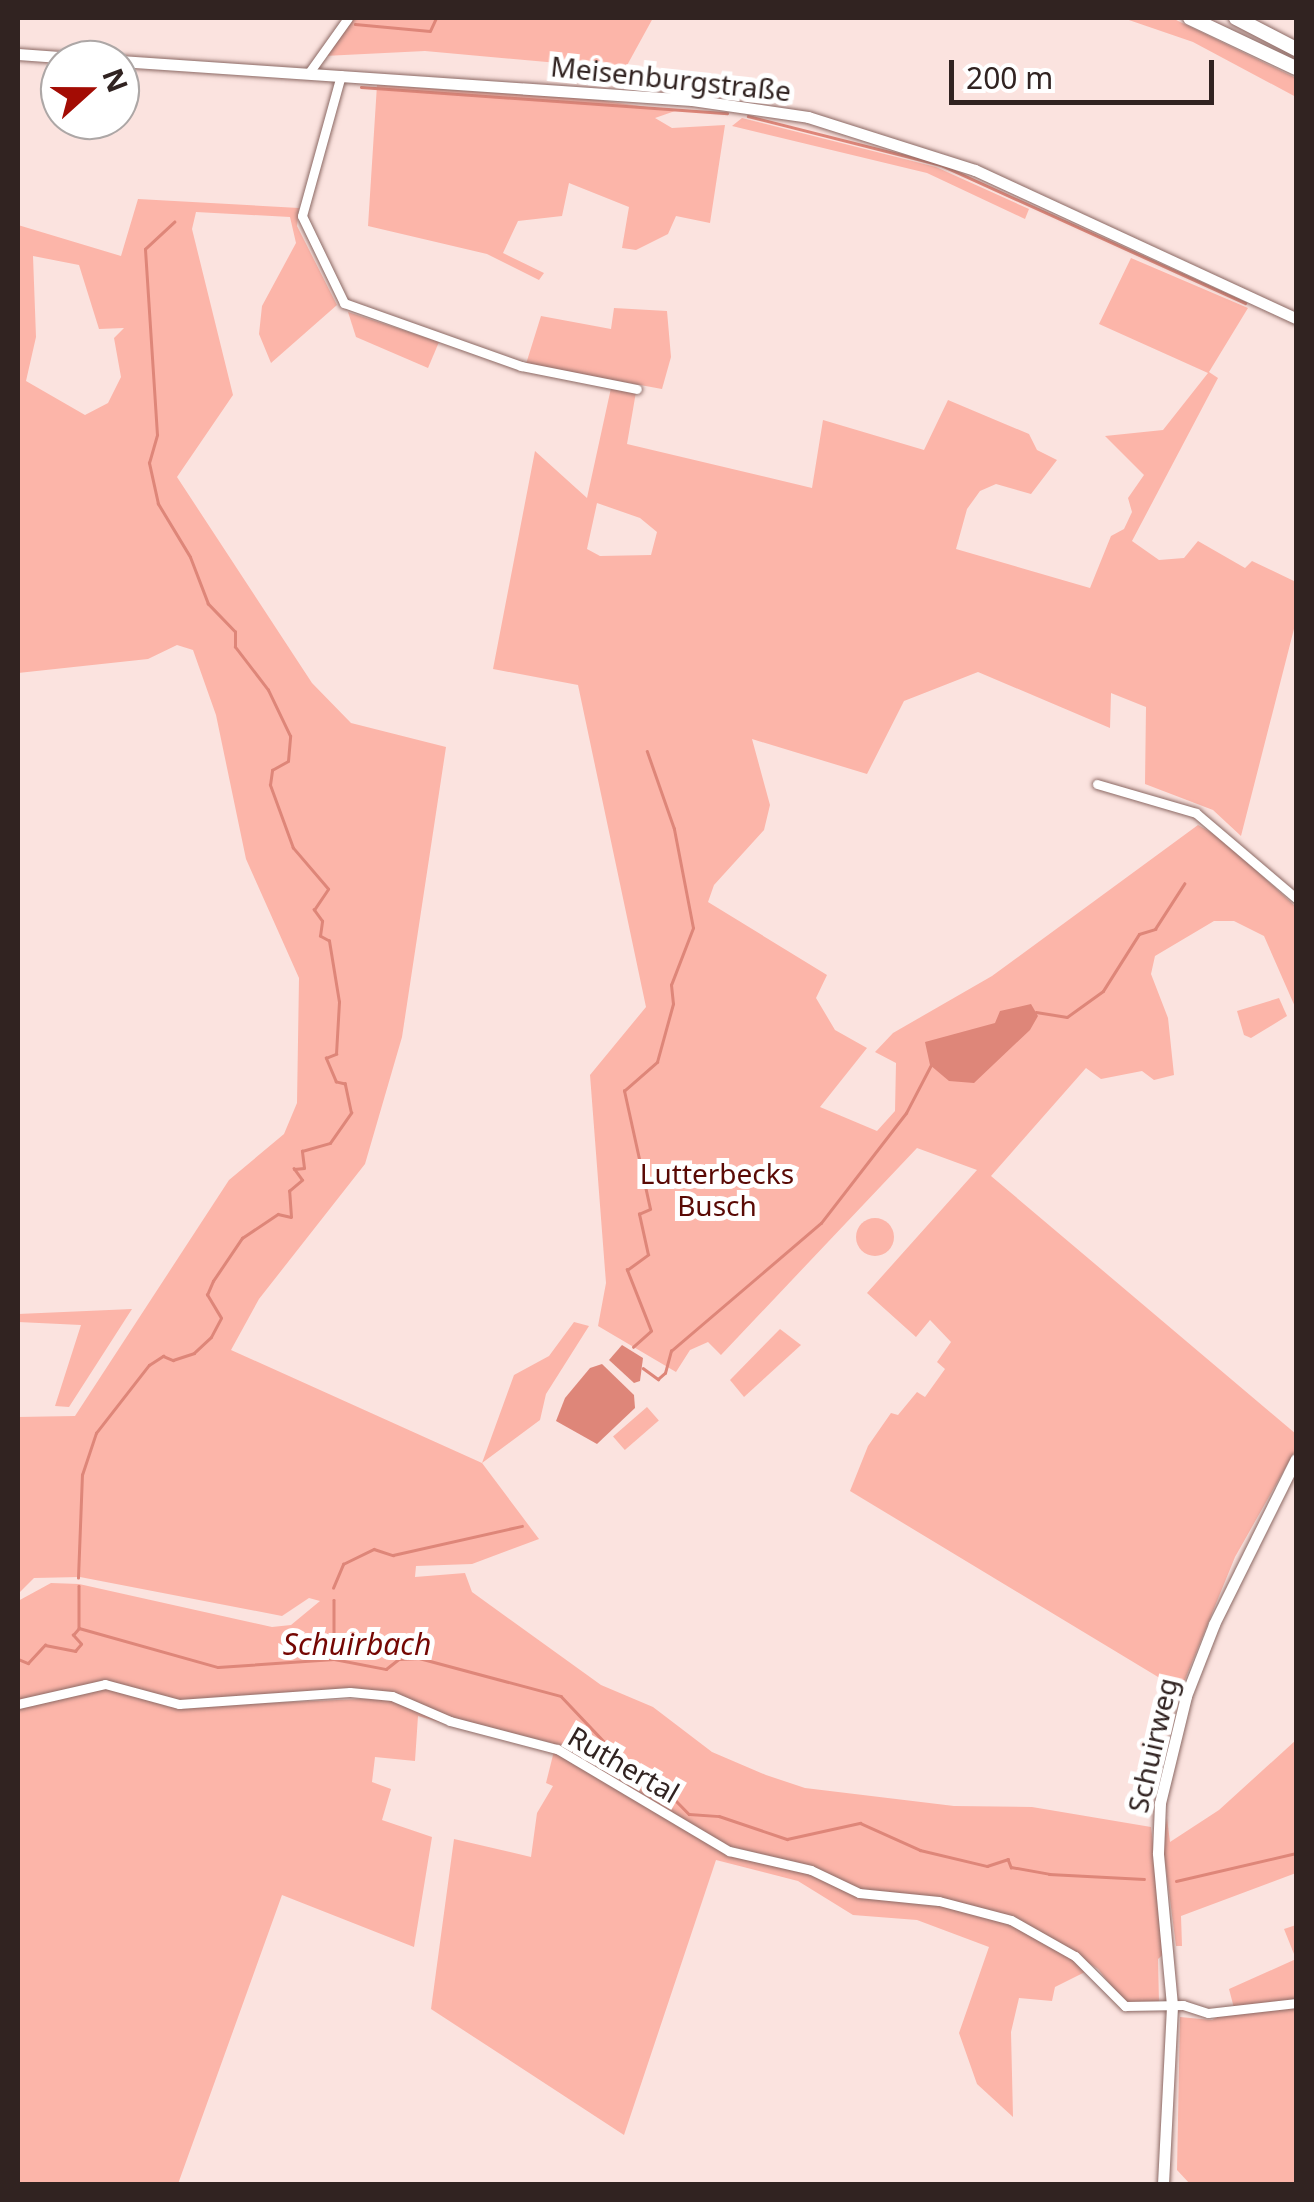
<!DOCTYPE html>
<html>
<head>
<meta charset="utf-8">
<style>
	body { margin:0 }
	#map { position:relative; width:1314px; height:2202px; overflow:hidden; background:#fbe3df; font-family:"Noto Sans",sans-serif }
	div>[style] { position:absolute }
	.green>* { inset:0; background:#fcb5a9; transform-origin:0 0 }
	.round { border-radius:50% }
	.water>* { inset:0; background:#de8679 }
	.stream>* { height:2.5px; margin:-1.25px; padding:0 1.25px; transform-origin:1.25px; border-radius:1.25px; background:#de8679 }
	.roads { filter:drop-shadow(0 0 2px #8b6964) drop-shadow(0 0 2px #8b6964) }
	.minor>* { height:9px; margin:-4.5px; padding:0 4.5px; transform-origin:4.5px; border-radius:4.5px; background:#fff }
	.major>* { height:11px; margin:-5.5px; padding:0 5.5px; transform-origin:5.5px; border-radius:5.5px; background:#fff }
	.highway>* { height:14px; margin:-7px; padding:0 7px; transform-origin:7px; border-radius:7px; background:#fff }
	span { translate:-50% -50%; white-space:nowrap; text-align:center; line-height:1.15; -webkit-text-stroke:10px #fff; paint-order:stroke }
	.street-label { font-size:28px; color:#312321 }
	.park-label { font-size:28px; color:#5a0a05 }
	.water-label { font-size:30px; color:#750703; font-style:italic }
	.frame { position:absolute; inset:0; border:20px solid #312321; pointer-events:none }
	.north { position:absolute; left:40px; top:40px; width:100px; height:100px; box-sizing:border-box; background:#fff; border:2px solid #ada7a6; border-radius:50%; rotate:69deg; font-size:28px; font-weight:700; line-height:40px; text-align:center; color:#312321 }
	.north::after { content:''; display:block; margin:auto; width:35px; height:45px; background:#a30c04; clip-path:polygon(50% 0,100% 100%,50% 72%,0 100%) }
	.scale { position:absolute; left:949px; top:60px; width:265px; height:45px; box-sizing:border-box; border:5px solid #312321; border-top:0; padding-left:12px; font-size:30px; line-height:35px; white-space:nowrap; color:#312321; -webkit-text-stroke:8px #fff; paint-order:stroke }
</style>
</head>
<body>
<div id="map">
	<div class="green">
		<i style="clip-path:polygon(354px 18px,653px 18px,625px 69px,425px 51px,324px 56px)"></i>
		<i style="clip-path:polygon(1123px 18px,1172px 18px,1296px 78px,1296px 97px,1193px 42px)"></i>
		<i style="clip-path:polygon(377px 85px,591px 99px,675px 111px,655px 118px,672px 128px,725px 125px,710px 223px,676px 216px,668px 234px,636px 250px,622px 248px,629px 207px,569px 183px,562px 216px,518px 221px,503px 253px,544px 273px,539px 280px,487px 254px,368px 226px)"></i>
		<i style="clip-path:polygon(742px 118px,936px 167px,1029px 209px,1025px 219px,927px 173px,732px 126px)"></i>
		<i style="clip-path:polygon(evenodd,138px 199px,299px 208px,297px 226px,337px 305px,271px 363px,259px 334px,262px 306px,296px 243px,290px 217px,196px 212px,192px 229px,233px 395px,177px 477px,312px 683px,351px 723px,446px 747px,402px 1037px,365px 1164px,259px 1299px,231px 1350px,482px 1463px,514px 1375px,549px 1356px,574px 1322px,589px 1326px,546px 1394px,540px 1420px,482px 1463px,539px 1539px,472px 1564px,416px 1566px,415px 1577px,465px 1573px,472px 1592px,601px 1685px,653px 1707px,712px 1752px,766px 1775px,805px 1788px,954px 1806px,1032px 1807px,1151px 1827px,1166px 1952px,1158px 1959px,1159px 2003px,1135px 2006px,1122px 1999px,1098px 1969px,1022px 1921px,852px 1888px,804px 1864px,720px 1844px,552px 1743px,453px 1718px,392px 1693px,174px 1703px,167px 1707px,385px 1698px,454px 1726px,418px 1716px,415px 1761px,375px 1757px,372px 1782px,391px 1789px,382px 1820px,432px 1837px,414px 1947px,282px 1895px,178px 2184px,18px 2184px,18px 1706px,30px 1698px,18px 1700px,18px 1601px,51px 1583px,79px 1584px,272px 1627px,291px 1625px,320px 1601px,309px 1598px,282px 1616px,80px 1577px,34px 1578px,18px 1594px,18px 1417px,75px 1416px,229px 1180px,284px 1134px,297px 1103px,299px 978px,246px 859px,216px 715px,193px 650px,177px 645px,148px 659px,18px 673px,18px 225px,121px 256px,138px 199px,33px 256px,79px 265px,99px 329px,124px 328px,114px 338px,121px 377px,108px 403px,85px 415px,26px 381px,36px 337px,33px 256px)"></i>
		<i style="clip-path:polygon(evenodd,1131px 258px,1248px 308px,1209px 372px,1218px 378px,1132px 541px,1159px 560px,1184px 558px,1198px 541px,1245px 568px,1252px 561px,1296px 582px,1296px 621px,1241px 836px,1213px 810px,1145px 784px,1146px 707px,1111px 693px,1110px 728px,978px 672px,904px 701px,867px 774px,752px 739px,770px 805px,764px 830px,714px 885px,708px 902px,827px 975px,816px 998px,835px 1030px,867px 1048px,820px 1107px,877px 1131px,895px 1111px,896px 1063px,875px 1052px,893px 1033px,992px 976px,1198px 825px,1221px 838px,1296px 907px,1296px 1009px,1264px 936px,1234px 921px,1214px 921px,1155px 956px,1151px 974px,1168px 1018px,1174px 1075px,1154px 1080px,1142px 1071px,1101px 1079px,1086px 1068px,991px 1176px,1296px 1434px,1296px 1449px,1235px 1557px,1184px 1682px,1173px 1686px,850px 1491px,868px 1446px,891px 1413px,898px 1415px,917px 1392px,925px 1397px,945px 1369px,937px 1362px,951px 1342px,930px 1320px,916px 1337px,867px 1293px,977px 1170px,917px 1148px,721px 1355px,708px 1342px,690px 1350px,676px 1372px,598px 1326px,606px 1283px,590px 1075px,646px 1007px,578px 685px,493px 669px,535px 451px,587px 498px,611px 388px,636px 392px,627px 444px,812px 488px,823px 420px,924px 450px,948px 400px,1029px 434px,1037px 450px,1057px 460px,1031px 494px,996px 484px,980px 491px,967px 509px,956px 549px,1090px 588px,1111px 536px,1124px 529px,1132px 512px,1128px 498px,1144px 475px,1105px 436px,1163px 430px,1208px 373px,1099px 324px,1131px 258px,597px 503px,640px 518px,657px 532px,651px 555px,600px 556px,587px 549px,597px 503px)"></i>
		<i style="clip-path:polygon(614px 308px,667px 311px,671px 357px,662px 389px,526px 364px,541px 316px,611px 329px)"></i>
		<i style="clip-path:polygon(348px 312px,439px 342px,428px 368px,356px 337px)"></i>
		<i style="clip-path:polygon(1279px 998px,1287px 1016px,1251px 1038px,1244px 1035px,1237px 1011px)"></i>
		<i class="round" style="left:856px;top:1218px;width:38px;height:38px"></i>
		<i style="clip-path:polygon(132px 1309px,69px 1407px,55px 1406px,81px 1325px,18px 1322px,18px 1314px)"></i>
		<i style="clip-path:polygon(780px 1329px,801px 1345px,744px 1397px,730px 1380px)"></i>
		<i style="left:647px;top:1407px;width:18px;height:45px;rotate:49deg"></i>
		<i style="clip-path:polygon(1296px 1740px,1296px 1873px,1181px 1916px,1182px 1946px,1176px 1946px,1163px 1845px,1167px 1818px,1170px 1842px,1219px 1810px)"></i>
		<i style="clip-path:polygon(554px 1751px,719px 1849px,810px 1874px,863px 1897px,940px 1904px,1011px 1923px,1089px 1970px,1055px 1987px,1052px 2001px,1019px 1998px,1011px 2032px,1013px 2117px,977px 2084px,959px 2033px,989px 1947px,917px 1920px,853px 1915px,798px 1881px,716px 1860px,624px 2135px,431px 2009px,454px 1839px,531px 1857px,537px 1813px,553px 1786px,546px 1783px)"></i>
		<i style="clip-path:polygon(1296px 1925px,1296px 2184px,1190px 2184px,1177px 2170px,1180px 2017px,1212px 2020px,1234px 2008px,1229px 1989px,1296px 1959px,1284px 1929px)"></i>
	</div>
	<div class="water">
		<i style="clip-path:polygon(1031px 1004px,1038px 1016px,1030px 1030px,974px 1083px,949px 1081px,930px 1065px,925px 1042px,995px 1023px,1000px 1011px)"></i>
		<i style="clip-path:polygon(622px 1345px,643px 1358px,640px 1381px,634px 1383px,609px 1360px)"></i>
		<i style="clip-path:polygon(602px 1364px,634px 1395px,635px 1408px,597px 1444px,556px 1421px,565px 1398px,590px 1368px)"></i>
	</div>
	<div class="stream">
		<i style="left:355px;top:24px;width:75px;rotate:5.3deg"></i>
		<i style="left:430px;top:31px;width:14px;rotate:-65deg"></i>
		<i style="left:361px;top:87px;width:367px;rotate:4.1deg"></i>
		<i style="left:748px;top:116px;width:199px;rotate:14.2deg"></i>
		<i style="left:941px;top:165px;width:334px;rotate:24.4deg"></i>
		<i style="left:1036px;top:1012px;width:31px;rotate:9deg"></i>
		<i style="left:1067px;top:1017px;width:44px;rotate:-35.8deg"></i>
		<i style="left:1103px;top:991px;width:67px;rotate:-57.7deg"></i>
		<i style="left:1139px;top:934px;width:17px;rotate:-17deg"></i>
		<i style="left:1155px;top:929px;width:54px;rotate:-57.2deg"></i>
		<i style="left:633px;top:1347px;width:24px;rotate:-42deg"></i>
		<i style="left:651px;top:1331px;width:66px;rotate:-111.5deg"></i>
		<i style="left:627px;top:1270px;width:26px;rotate:-36deg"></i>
		<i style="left:648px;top:1255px;width:42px;rotate:-102.4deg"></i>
		<i style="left:639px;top:1214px;width:12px;rotate:-24deg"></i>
		<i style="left:650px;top:1209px;width:121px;rotate:-102.4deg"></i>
		<i style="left:624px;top:1091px;width:44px;rotate:-41.3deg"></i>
		<i style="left:657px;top:1062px;width:60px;rotate:-74.6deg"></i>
		<i style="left:673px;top:1004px;width:19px;rotate:-96deg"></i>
		<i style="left:671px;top:985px;width:61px;rotate:-68.9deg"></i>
		<i style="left:693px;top:928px;width:101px;rotate:-100.9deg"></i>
		<i style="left:674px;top:829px;width:82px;rotate:-109.3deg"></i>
		<i style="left:643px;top:1368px;width:19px;rotate:36deg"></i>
		<i style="left:658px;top:1379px;width:9px;rotate:-41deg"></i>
		<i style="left:665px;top:1373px;width:23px;rotate:-75deg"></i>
		<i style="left:671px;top:1351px;width:197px;rotate:-40.5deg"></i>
		<i style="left:821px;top:1223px;width:139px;rotate:-52.3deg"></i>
		<i style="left:906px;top:1113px;width:54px;rotate:-62.5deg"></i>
		<i style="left:78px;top:1578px;width:103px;rotate:-87.8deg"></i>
		<i style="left:82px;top:1475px;width:44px;rotate:-71.6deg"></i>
		<i style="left:96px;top:1433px;width:86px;rotate:-52.1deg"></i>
		<i style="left:149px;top:1365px;width:17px;rotate:-33deg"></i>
		<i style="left:163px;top:1356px;width:11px;rotate:22deg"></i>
		<i style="left:173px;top:1360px;width:22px;rotate:-18deg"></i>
		<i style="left:194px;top:1353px;width:23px;rotate:-43deg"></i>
		<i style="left:211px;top:1337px;width:21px;rotate:-62deg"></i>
		<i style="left:221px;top:1318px;width:27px;rotate:-121deg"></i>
		<i style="left:207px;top:1295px;width:15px;rotate:-67deg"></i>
		<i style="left:213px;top:1281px;width:52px;rotate:-56deg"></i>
		<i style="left:242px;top:1238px;width:43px;rotate:-33.7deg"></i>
		<i style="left:278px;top:1214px;width:13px;rotate:13deg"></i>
		<i style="left:291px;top:1217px;width:26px;rotate:-94deg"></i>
		<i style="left:289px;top:1191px;width:17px;rotate:-40deg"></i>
		<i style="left:302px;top:1180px;width:14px;rotate:-126deg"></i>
		<i style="left:294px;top:1169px;width:10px;rotate:-6deg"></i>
		<i style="left:304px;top:1168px;width:17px;rotate:-97deg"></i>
		<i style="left:302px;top:1151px;width:29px;rotate:-16deg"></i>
		<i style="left:330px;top:1143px;width:37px;rotate:-55deg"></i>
		<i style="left:351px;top:1113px;width:30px;rotate:-102deg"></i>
		<i style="left:345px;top:1084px;width:9px;rotate:-167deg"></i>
		<i style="left:336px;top:1082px;width:26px;rotate:-113deg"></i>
		<i style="left:326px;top:1058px;width:11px;rotate:-22deg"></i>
		<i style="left:336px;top:1054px;width:52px;rotate:-86.7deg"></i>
		<i style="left:339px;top:1002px;width:62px;rotate:-99.3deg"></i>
		<i style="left:329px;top:941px;width:10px;rotate:-151deg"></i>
		<i style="left:320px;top:936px;width:15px;rotate:-82deg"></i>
		<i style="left:322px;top:921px;width:14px;rotate:-126deg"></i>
		<i style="left:314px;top:910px;width:25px;rotate:-56deg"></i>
		<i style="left:328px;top:889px;width:54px;rotate:-130.5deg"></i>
		<i style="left:293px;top:848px;width:67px;rotate:-110.1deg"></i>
		<i style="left:270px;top:785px;width:15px;rotate:-82deg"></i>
		<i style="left:272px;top:770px;width:18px;rotate:-29deg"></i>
		<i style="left:288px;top:761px;width:25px;rotate:-85deg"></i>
		<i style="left:290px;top:736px;width:51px;rotate:-115.6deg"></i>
		<i style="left:268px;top:690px;width:54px;rotate:-127.5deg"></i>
		<i style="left:235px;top:647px;width:15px;rotate:-90deg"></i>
		<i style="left:235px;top:632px;width:39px;rotate:-134deg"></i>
		<i style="left:208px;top:604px;width:50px;rotate:-111deg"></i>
		<i style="left:190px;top:557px;width:62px;rotate:-121.1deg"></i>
		<i style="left:158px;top:504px;width:42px;rotate:-102.4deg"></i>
		<i style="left:149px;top:463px;width:29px;rotate:-74deg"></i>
		<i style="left:157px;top:435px;width:186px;rotate:-93.7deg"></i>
		<i style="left:145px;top:249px;width:40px;rotate:-43deg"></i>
		<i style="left:79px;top:1586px;width:42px;rotate:90deg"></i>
		<i style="left:333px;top:1588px;width:26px;rotate:-67deg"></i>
		<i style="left:343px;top:1564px;width:34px;rotate:-26deg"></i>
		<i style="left:374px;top:1549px;width:20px;rotate:18deg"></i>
		<i style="left:393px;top:1555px;width:132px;rotate:-12.7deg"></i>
		<i style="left:334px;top:1600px;width:58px;rotate:90deg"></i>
		<i style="left:18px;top:1659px;width:11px;rotate:22deg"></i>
		<i style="left:28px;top:1663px;width:25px;rotate:-47deg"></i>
		<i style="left:45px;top:1645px;width:31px;rotate:11deg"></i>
		<i style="left:75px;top:1651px;width:9px;rotate:-49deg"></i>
		<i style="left:81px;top:1644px;width:12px;rotate:-132deg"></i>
		<i style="left:73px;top:1635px;width:9px;rotate:-49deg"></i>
		<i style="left:79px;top:1628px;width:144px;rotate:15.7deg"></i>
		<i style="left:218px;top:1667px;width:116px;rotate:-3.9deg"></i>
		<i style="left:334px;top:1659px;width:53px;rotate:10.9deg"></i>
		<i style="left:386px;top:1669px;width:16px;rotate:-38deg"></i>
		<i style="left:399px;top:1659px;width:20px;rotate:-3deg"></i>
		<i style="left:419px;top:1658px;width:147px;rotate:15deg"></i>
		<i style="left:561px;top:1696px;width:103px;rotate:46.6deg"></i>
		<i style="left:632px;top:1771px;width:21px;rotate:14deg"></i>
		<i style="left:652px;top:1776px;width:53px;rotate:45.8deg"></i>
		<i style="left:689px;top:1814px;width:30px;rotate:4deg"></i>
		<i style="left:719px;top:1816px;width:72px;rotate:18.7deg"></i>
		<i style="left:787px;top:1839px;width:75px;rotate:-12.4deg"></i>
		<i style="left:860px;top:1823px;width:66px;rotate:24.2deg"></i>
		<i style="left:920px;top:1850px;width:69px;rotate:13.4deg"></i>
		<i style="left:987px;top:1866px;width:22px;rotate:-18deg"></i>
		<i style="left:1008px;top:1859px;width:9px;rotate:69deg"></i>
		<i style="left:1011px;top:1867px;width:39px;rotate:10deg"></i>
		<i style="left:1049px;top:1874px;width:95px;rotate:3deg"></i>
		<i style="left:1176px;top:1881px;width:123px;rotate:-13.1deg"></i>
	</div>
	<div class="roads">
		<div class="minor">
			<i style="left:308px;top:74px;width:69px;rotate:-54.5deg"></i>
			<i style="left:341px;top:75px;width:146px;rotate:105.5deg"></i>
			<i style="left:302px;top:216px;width:97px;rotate:64.2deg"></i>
			<i style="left:344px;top:303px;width:188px;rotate:19.6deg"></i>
			<i style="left:521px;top:366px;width:118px;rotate:11.2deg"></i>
			<i style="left:1097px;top:784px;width:103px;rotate:16.3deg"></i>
			<i style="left:1196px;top:813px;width:131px;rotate:40.4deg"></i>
			<i style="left:18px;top:1704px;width:89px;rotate:-12.9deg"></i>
			<i style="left:105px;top:1684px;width:77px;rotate:15.1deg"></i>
			<i style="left:179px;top:1704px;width:171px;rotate:-4deg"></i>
			<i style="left:350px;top:1692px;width:42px;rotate:5.4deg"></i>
			<i style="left:392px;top:1696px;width:63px;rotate:23.3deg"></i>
			<i style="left:450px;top:1721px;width:111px;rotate:14.7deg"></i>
			<i style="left:557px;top:1749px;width:200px;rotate:30.7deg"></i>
			<i style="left:729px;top:1851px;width:84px;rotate:13deg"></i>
			<i style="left:811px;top:1870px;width:53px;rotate:25.6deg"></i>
			<i style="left:859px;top:1893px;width:80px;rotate:5.7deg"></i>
			<i style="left:939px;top:1901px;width:74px;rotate:14.8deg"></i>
			<i style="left:1011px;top:1920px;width:73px;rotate:29.4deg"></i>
			<i style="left:1075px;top:1956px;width:71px;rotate:45deg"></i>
			<i style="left:1125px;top:2006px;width:58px;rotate:-1deg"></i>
			<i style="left:1183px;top:2005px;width:26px;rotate:18deg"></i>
			<i style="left:1208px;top:2013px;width:89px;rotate:-6.5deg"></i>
		</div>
		<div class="major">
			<i style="left:18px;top:54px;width:83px;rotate:4.1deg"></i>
			<i style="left:120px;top:61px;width:573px;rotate:3.9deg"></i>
			<i style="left:692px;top:100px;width:117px;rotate:8.3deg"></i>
			<i style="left:808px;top:117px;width:175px;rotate:17.6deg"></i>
			<i style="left:975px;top:170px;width:353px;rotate:24.8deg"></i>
			<i style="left:1163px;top:2184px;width:179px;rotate:-87.1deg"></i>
			<i style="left:1172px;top:2005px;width:153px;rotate:-95.3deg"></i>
			<i style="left:1158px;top:1853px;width:50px;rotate:-87.7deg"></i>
			<i style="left:1160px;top:1803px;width:110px;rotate:-76.3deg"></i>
			<i style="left:1186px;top:1696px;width:77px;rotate:-68.7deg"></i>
			<i style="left:1214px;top:1624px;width:184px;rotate:-63.6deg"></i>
		</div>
		<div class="highway">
			<i style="left:1190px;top:18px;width:117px;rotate:25.3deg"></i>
			<i style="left:1236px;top:18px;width:68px;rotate:27.3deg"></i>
		</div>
	</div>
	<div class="street-label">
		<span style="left:671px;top:78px;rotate:6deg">Meisenburgstraße</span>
		<span style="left:1152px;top:1745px;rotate:-77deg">Schuirweg</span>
		<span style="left:624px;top:1764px;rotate:30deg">Ruthertal</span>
	</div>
	<div class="park-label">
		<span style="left:717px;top:1189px">Lutterbecks<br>Busch</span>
	</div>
	<div class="water-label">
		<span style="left:357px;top:1644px">Schuirbach</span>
	</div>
	<div class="frame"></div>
	<div class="north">N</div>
	<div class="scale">200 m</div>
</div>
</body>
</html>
